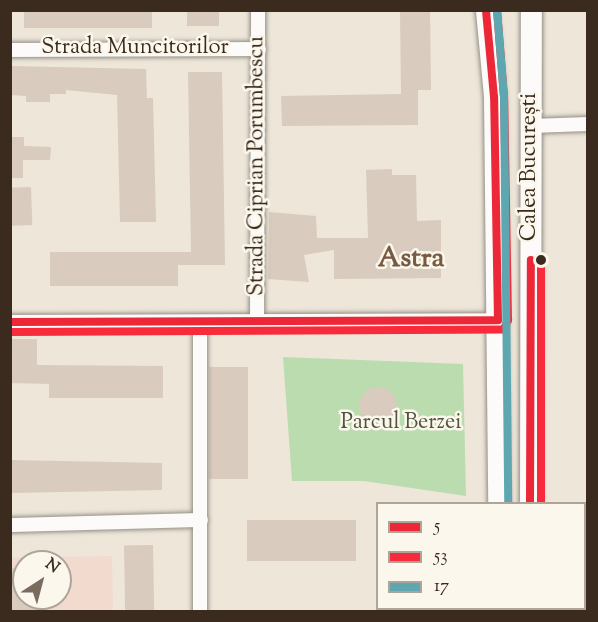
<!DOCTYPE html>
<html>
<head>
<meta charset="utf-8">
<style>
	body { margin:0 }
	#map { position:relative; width:598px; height:622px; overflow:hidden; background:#ede6d9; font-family:"Sorts Mill Goudy",serif }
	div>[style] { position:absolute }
	.built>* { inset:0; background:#f2dacf }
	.green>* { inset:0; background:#badcaf }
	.building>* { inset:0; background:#d9cbbd; transform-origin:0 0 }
	.round { border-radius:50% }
	.roads { filter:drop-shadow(0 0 2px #958f86) drop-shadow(0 0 2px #958f86) }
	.street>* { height:14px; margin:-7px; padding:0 7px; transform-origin:7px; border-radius:7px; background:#fcfbf9 }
	.primary>* { height:21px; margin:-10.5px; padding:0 10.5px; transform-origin:10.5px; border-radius:10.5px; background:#fcfbf9 }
	.bus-1>* { height:8px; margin:-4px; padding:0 4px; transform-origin:4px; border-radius:4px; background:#ec2738 }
	.bus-2>* { height:8px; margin:-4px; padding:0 4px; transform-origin:4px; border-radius:4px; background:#f82b3c }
	.bus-3>* { height:8px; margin:-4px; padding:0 4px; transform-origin:4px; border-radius:4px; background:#5ea7b1 }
	.dots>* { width:16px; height:16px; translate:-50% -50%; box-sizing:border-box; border:3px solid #fbf7ec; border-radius:50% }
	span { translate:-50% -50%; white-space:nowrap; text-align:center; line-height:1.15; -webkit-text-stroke:5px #fbf7ec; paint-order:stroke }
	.street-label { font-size:22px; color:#3b2a1e }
	.park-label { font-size:22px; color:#50543a }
	.district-label { font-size:28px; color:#785a42; font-weight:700 }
	.frame { position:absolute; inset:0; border:12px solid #3b2a1e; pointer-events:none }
	.legend { position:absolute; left:376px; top:502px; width:210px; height:108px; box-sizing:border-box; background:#fbf7ec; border:2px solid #aea59a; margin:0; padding:8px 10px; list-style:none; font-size:18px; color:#3b2a1e }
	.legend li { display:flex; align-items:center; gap:12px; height:30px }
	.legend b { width:30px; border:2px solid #aea59a }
	.north { position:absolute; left:12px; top:550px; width:60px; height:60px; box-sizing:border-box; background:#fbf7ec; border:2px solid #aea59a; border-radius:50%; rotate:36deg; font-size:16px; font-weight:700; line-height:24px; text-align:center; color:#3b2a1e }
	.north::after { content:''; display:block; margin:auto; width:21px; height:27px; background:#796c5f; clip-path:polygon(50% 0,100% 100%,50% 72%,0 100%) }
</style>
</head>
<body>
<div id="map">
	<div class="built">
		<i style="clip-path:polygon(evenodd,112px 556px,113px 611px,11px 611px,10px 558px,112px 556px,24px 562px,60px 562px,60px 598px,24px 598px,24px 562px)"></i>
	</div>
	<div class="green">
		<i style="clip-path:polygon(283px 357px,463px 364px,466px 496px,364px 481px,292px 481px)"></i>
	</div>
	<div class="building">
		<i style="left:24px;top:10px;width:128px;height:18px"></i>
		<i style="left:187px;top:10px;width:32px;height:16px"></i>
		<i style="clip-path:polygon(400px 10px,430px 10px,431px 90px,418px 90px,418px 125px,282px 126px,281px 96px,401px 94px)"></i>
		<i style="clip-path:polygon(10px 66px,146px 69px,147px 98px,153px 98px,156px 222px,120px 222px,117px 95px,66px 90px,66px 94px,50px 94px,50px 102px,26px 102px,26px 96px,10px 95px)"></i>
		<i style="clip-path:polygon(188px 72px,222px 72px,225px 265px,178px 265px,178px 286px,50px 286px,50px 252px,191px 252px)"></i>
		<i style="clip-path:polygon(10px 137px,24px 137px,24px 146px,51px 147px,50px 160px,23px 160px,23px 178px,10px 178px)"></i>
		<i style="clip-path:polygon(392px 169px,392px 175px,416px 175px,417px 221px,441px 220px,441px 278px,334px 279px,334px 250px,304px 255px,309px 282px,268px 279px,269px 212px,316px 216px,317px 238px,368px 238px,366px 170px)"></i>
		<i style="left:31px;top:187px;width:38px;height:21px;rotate:88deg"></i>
		<i style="clip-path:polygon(10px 339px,37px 339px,37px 365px,163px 366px,163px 398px,49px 398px,49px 384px,10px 383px)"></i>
		<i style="left:209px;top:367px;width:39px;height:112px"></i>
		<i class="round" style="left:359px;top:387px;width:38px;height:38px"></i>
		<i style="clip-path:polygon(10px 460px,162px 463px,162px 490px,10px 493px)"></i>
		<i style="left:247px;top:520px;width:109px;height:41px"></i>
		<i style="left:153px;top:545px;width:67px;height:29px;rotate:89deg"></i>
		<i style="clip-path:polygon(10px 568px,24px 568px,24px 598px,37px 598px,37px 612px,10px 612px)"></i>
	</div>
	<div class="roads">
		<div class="street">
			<i style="left:10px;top:50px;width:249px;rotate:-0.2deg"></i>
			<i style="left:531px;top:126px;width:57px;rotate:-2deg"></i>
			<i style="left:10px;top:322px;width:488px;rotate:-0.2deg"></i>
			<i style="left:257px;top:322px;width:312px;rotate:-89.8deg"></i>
			<i style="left:200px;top:323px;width:289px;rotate:90deg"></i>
			<i style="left:10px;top:525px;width:191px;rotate:-1.5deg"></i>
		</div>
		<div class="primary">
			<i style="left:486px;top:10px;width:87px;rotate:84.7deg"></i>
			<i style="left:494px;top:97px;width:407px;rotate:89.4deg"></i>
			<i style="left:530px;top:504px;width:494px;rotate:-89.9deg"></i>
			<i style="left:500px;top:608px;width:4px;rotate:90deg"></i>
			<i style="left:531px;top:608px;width:4px;rotate:76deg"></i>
		</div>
	</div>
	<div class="bus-1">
		<i style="left:10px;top:322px;width:488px;rotate:-0.2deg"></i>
		<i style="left:498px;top:320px;width:223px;rotate:-91deg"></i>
		<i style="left:494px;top:97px;width:87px;rotate:-95.3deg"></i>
		<i style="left:530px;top:504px;width:244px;rotate:-89.8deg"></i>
	</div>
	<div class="bus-2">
		<i style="left:10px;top:332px;width:494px;rotate:-0.3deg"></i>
		<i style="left:504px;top:329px;width:10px;rotate:-66deg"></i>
		<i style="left:508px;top:320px;width:223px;rotate:-91deg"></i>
		<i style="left:504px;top:97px;width:87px;rotate:-94.6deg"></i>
		<i style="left:541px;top:504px;width:244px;rotate:-90deg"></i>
	</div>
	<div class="bus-3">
		<i style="left:497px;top:10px;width:87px;rotate:85.4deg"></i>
		<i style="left:504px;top:97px;width:407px;rotate:89.4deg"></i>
	</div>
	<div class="dots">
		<i style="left:541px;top:260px;background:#3b2a1e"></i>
	</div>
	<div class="street-label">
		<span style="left:135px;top:49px">Strada Muncitorilor</span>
		<span style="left:258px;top:166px;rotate:-90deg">Strada Ciprian Porumbescu</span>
		<span style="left:531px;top:167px;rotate:-90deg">Calea București</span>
	</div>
	<div class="park-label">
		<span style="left:401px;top:424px">Parcul Berzei</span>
	</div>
	<div class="district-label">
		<span style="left:411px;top:259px">Astra</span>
	</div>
	<div class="frame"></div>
	<ul class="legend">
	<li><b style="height:8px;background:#ec2738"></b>5</li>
	<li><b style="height:8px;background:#f82b3c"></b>53</li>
	<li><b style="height:8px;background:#5ea7b1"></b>17</li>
	</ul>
	<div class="north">N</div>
</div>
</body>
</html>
